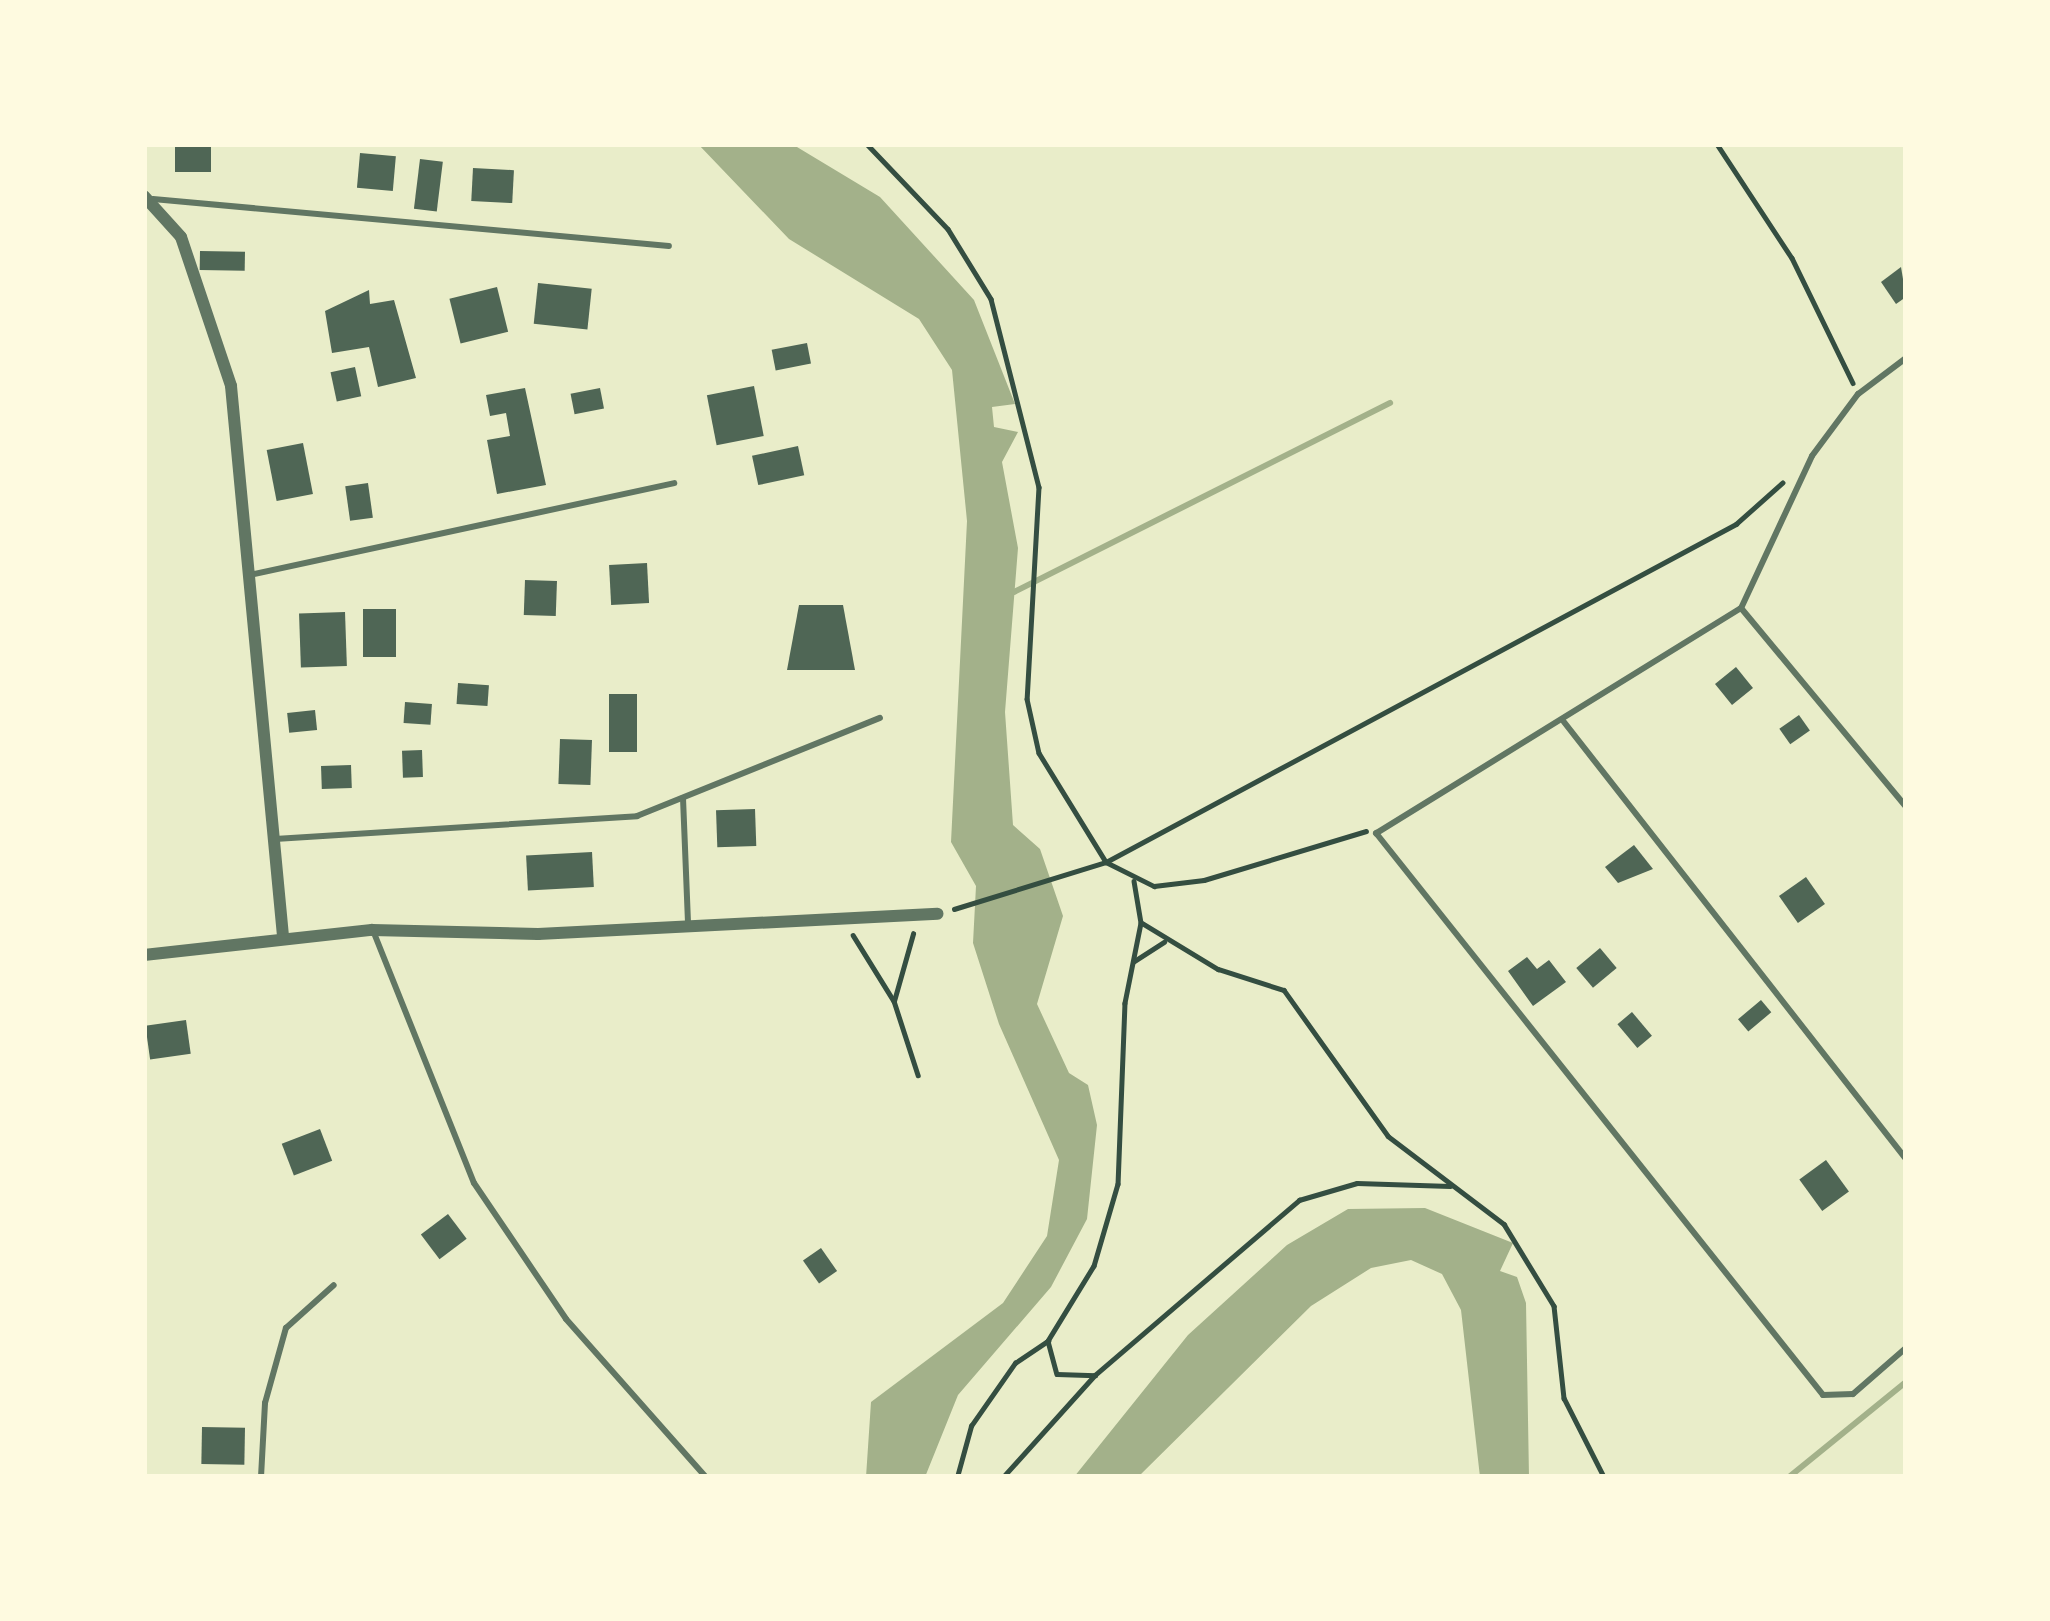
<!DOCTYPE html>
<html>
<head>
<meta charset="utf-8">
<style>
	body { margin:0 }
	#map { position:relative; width:2050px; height:1621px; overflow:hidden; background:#e9edc9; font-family:Manrope,sans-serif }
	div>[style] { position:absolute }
	.water>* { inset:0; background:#a3b18a }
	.stream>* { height:6px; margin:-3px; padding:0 3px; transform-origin:3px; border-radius:3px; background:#a3b18a }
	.building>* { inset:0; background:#4f6655; transform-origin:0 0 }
	.path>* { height:4.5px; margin:-2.25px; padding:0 2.25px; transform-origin:2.25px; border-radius:2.25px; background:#344e41 }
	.service>* { height:6px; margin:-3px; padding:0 3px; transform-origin:3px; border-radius:3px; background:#617663 }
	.minor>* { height:12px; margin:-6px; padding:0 6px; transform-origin:6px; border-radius:6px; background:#617663 }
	span { translate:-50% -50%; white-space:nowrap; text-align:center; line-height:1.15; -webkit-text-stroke:12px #fefae0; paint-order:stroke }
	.frame { position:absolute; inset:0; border:147px solid #fefae0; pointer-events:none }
</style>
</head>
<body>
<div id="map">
	<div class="water">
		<i style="clip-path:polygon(698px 144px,792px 144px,880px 197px,974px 300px,1015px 404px,992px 407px,994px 427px,1018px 432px,1002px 462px,1018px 548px,1005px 712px,1013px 825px,1040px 849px,1063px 916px,1037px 1004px,1069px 1073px,1088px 1085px,1097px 1125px,1087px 1219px,1051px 1287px,958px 1395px,925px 1477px,866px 1477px,871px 1402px,1003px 1303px,1047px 1236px,1059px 1160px,999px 1024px,973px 943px,976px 886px,951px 842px,967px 521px,952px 370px,919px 319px,789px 239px)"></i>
		<i style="clip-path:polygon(1425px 1208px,1513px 1243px,1500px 1271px,1517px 1277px,1526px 1303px,1529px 1477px,1480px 1477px,1461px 1310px,1442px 1274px,1411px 1260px,1371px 1268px,1311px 1306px,1138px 1477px,1074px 1477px,1188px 1335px,1287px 1245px,1348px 1209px)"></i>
	</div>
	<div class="stream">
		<i style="left:1014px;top:592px;width:421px;rotate:-26.7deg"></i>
		<i style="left:1789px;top:1477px;width:151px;rotate:-39.1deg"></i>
	</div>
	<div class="building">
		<i style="left:175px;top:144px;width:36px;height:28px"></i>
		<i style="left:360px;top:153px;width:36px;height:35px;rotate:5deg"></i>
		<i style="left:420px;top:159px;width:23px;height:50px;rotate:7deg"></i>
		<i style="left:473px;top:168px;width:41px;height:33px;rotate:3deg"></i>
		<i style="left:200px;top:251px;width:45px;height:19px;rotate:1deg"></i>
		<i style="clip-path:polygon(1901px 267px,1906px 297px,1896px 304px,1881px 282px)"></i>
		<i style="left:538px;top:283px;width:54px;height:41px;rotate:6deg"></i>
		<i style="left:497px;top:287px;width:46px;height:49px;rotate:76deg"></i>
		<i style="clip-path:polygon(369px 290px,370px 304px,394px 300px,416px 378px,378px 387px,369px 347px,332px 353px,325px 311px)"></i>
		<i style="left:807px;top:343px;width:21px;height:36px;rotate:79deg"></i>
		<i style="left:355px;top:367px;width:30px;height:25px;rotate:78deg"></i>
		<i style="left:754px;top:386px;width:51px;height:48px;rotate:79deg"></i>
		<i style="clip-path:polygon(525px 388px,546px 485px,497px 494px,487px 440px,510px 436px,506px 413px,490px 416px,486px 395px)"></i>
		<i style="left:600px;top:388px;width:21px;height:30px;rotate:79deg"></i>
		<i style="left:303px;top:443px;width:52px;height:37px;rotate:79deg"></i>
		<i style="left:798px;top:446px;width:30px;height:47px;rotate:78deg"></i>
		<i style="left:368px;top:483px;width:35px;height:23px;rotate:82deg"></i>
		<i style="left:647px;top:563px;width:40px;height:38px;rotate:87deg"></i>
		<i style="left:525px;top:580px;width:32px;height:35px;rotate:2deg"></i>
		<i style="clip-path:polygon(799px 605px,843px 605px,855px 670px,787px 670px)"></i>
		<i style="left:363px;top:609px;width:33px;height:48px"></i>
		<i style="left:345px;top:612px;width:54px;height:46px;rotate:88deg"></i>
		<i style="left:1736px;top:667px;width:27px;height:27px;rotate:51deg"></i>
		<i style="left:458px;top:683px;width:31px;height:21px;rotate:4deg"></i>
		<i style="left:609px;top:694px;width:28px;height:58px"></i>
		<i style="left:405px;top:702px;width:27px;height:21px;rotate:4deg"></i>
		<i style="left:315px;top:710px;width:20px;height:28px;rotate:84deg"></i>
		<i style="left:1799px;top:715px;width:19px;height:24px;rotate:55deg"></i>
		<i style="left:560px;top:739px;width:32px;height:45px;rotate:2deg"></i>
		<i style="left:422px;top:750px;width:27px;height:20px;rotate:88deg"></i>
		<i style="left:351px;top:765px;width:23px;height:30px;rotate:88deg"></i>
		<i style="left:755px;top:809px;width:37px;height:39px;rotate:88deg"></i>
		<i style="clip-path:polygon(1634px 845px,1653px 869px,1618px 883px,1605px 867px)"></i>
		<i style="left:592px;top:852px;width:35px;height:66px;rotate:87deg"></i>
		<i style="left:1806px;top:877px;width:33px;height:33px;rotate:55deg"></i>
		<i style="left:1600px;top:948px;width:26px;height:31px;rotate:50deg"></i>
		<i style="clip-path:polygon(1527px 957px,1537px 969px,1549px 960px,1566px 982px,1533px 1006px,1508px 971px)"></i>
		<i style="left:1761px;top:1000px;width:16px;height:30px;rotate:50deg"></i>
		<i style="left:1632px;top:1012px;width:31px;height:19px;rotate:50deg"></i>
		<i style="left:186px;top:1020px;width:34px;height:41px;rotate:82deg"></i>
		<i style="left:320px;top:1129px;width:34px;height:41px;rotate:69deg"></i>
		<i style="left:1826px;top:1160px;width:39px;height:33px;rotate:54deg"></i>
		<i style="left:448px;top:1214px;width:31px;height:34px;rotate:53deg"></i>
		<i style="left:821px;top:1248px;width:28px;height:22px;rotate:55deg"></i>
		<i style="left:202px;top:1427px;width:43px;height:37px;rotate:1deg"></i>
	</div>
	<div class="path">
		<i style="left:867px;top:144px;width:117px;rotate:46.4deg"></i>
		<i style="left:948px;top:229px;width:82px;rotate:58.4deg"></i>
		<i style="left:991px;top:299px;width:194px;rotate:75.7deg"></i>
		<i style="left:1039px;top:487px;width:212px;rotate:93.2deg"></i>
		<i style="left:1027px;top:699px;width:55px;rotate:77.5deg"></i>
		<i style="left:1039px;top:753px;width:128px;rotate:58.4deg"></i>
		<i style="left:1106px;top:862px;width:54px;rotate:26.6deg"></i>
		<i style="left:1154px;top:886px;width:50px;rotate:-6.8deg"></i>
		<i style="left:1204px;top:880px;width:169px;rotate:-16.8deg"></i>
		<i style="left:1717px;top:144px;width:136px;rotate:56.7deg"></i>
		<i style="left:1792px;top:258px;width:139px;rotate:64deg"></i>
		<i style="left:1134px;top:881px;width:43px;rotate:80.5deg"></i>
		<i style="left:1141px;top:923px;width:82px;rotate:101.3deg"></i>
		<i style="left:1125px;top:1003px;width:181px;rotate:92.2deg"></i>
		<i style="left:1118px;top:1184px;width:85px;rotate:106.3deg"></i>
		<i style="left:1094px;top:1266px;width:88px;rotate:121.5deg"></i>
		<i style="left:1048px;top:1341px;width:34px;rotate:75deg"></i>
		<i style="left:1057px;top:1374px;width:38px;rotate:2deg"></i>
		<i style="left:1095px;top:1375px;width:269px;rotate:-40.6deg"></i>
		<i style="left:1299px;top:1200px;width:60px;rotate:-16.3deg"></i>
		<i style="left:1357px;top:1183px;width:93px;rotate:1.8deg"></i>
		<i style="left:954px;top:909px;width:159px;rotate:-17.2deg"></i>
		<i style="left:1106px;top:862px;width:715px;rotate:-28.21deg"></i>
		<i style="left:1736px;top:524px;width:62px;rotate:-41.7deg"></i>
		<i style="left:1142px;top:923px;width:89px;rotate:31.2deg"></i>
		<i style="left:1218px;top:969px;width:69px;rotate:17.7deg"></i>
		<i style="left:1284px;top:990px;width:179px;rotate:54.5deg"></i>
		<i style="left:1388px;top:1136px;width:146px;rotate:37.2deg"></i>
		<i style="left:1504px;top:1224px;width:96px;rotate:58.6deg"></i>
		<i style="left:1554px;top:1306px;width:93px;rotate:83.8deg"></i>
		<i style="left:1564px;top:1398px;width:89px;rotate:63.1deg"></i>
		<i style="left:853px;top:935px;width:78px;rotate:58.2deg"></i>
		<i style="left:894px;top:1001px;width:78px;rotate:72deg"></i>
		<i style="left:1133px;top:962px;width:37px;rotate:-33deg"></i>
		<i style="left:894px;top:1001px;width:70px;rotate:-74.2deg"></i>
		<i style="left:957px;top:1477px;width:53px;rotate:-74.6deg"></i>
		<i style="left:971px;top:1426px;width:77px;rotate:-55.1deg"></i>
		<i style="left:1015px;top:1363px;width:40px;rotate:-34deg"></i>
		<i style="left:1003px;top:1477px;width:137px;rotate:-48deg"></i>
	</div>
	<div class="service">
		<i style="left:153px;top:199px;width:518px;rotate:5.2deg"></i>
		<i style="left:1906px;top:358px;width:60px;rotate:143.1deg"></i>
		<i style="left:1858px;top:394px;width:77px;rotate:126.6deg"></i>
		<i style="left:1812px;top:456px;width:168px;rotate:115deg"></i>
		<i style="left:1741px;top:608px;width:259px;rotate:50.3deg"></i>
		<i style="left:254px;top:574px;width:430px;rotate:-12.2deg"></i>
		<i style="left:1741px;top:608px;width:429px;rotate:148.3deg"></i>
		<i style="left:1376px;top:833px;width:718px;rotate:51.5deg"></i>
		<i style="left:1823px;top:1395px;width:30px;rotate:-2deg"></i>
		<i style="left:1853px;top:1394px;width:70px;rotate:-41deg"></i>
		<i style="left:1564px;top:722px;width:555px;rotate:51.95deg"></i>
		<i style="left:683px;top:798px;width:127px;rotate:87.7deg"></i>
		<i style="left:275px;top:839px;width:363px;rotate:-3.6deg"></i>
		<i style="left:637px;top:816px;width:262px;rotate:-22deg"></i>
		<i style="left:374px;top:933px;width:269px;rotate:68.2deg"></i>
		<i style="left:474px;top:1183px;width:164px;rotate:55.9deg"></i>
		<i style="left:566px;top:1319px;width:211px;rotate:48.5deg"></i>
		<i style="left:261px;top:1477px;width:74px;rotate:-86.9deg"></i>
		<i style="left:265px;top:1403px;width:78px;rotate:-74.4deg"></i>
		<i style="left:286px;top:1328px;width:64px;rotate:-41.9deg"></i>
	</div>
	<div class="minor">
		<i style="left:144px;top:196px;width:55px;rotate:47.9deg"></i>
		<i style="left:181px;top:237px;width:157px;rotate:71.4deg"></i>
		<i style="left:231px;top:386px;width:552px;rotate:84.6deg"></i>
		<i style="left:144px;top:955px;width:229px;rotate:-6.3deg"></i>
		<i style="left:372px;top:930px;width:166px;rotate:1.4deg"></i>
		<i style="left:538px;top:934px;width:400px;rotate:-2.9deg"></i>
	</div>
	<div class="frame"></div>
</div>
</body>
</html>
